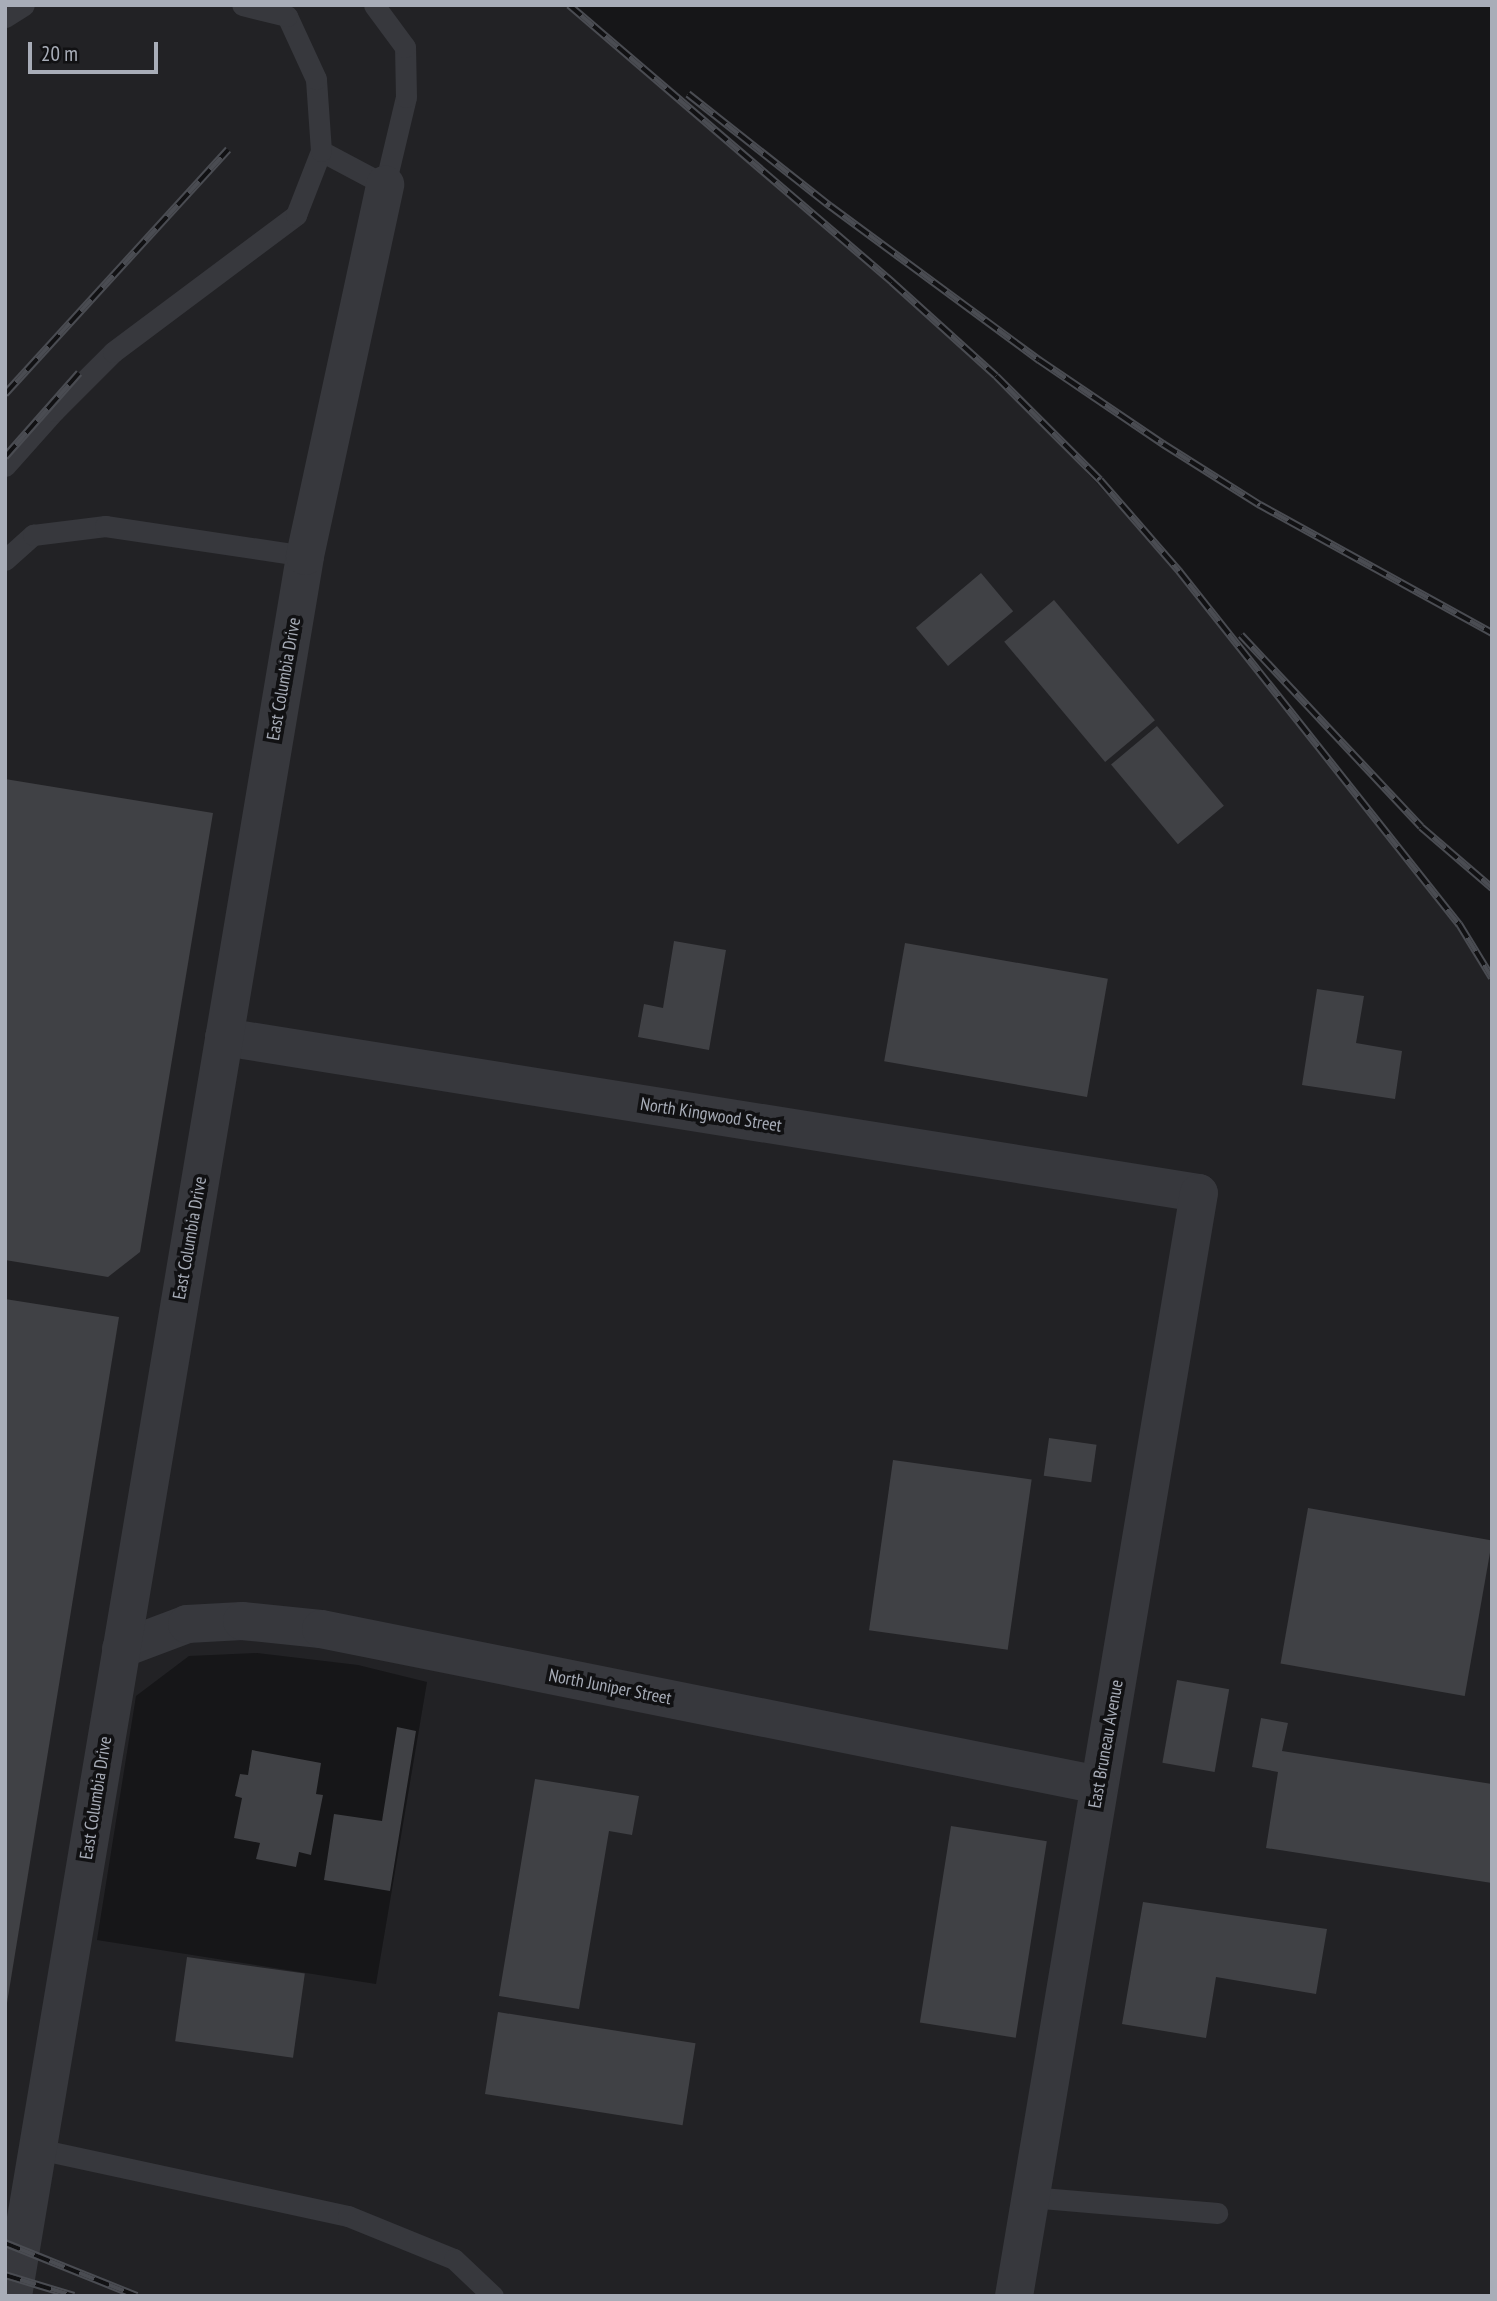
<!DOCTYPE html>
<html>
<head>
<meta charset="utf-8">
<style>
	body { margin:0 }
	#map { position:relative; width:1497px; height:2301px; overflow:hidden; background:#161618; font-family:"PT Sans Narrow",sans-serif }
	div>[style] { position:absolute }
	.built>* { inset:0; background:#222225 }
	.building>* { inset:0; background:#404145; transform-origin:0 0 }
	.lane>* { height:21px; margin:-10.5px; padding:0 10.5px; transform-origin:10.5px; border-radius:10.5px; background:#37383d }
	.street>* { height:38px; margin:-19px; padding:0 19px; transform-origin:19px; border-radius:19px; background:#37383d }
	.rail>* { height:8px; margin-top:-4px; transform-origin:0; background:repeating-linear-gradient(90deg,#111113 0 16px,#4a4c52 0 32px); box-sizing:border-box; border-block:2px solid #4a4c52 }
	span { translate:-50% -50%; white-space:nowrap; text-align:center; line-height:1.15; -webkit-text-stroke:7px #111113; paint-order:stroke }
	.street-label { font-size:18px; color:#a8adb8 }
	.frame { position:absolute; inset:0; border:7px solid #a8adb8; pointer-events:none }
	.scale { position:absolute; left:28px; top:42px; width:130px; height:32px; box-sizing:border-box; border:4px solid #a8adb8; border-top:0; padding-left:9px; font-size:21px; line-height:24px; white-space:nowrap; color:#a8adb8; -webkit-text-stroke:5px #111113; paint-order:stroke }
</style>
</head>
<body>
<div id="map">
	<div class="built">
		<i style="clip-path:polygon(evenodd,5px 5px,569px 5px,892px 282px,996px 376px,1179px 571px,1459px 924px,1492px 978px,1492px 2296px,5px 2296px,5px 5px,257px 1653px,358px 1665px,427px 1682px,376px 1984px,97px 1940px,136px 1696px,189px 1656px,257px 1653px)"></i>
	</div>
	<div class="building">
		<i style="left:981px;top:573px;width:50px;height:85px;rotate:50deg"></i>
		<i style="left:1054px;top:600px;width:157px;height:65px;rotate:50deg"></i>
		<i style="left:1157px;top:726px;width:104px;height:60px;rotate:50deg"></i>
		<i style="clip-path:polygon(5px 779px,213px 813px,140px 1252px,108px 1277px,5px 1260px)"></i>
		<i style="clip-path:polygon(674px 941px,726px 950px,709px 1050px,638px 1037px,644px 1004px,663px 1008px)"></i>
		<i style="left:905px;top:943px;width:206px;height:120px;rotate:10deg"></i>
		<i style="clip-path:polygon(1317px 989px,1364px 996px,1356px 1043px,1402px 1051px,1395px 1099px,1302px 1085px)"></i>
		<i style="clip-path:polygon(5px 1299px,119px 1317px,7px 2003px,5px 2003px)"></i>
		<i style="left:1049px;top:1438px;width:48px;height:38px;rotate:8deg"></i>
		<i style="left:893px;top:1460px;width:140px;height:172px;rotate:8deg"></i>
		<i style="left:1308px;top:1508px;width:187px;height:158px;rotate:10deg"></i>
		<i style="left:1177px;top:1680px;width:53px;height:84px;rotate:10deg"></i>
		<i style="clip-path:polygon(1261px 1718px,1288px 1723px,1282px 1751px,1492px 1784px,1492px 1883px,1266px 1848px,1278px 1772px,1252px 1767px)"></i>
		<i style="clip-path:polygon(397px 1727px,416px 1731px,390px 1891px,324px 1880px,334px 1814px,382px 1821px)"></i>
		<i style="clip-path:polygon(252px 1750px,321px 1763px,316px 1794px,323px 1795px,311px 1855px,299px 1852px,296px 1867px,256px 1859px,260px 1843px,234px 1838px,242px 1798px,235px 1796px,240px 1774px,248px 1775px)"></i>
		<i style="clip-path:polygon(535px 1779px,639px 1796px,632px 1835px,609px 1831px,579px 2009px,499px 1996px)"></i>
		<i style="left:951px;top:1826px;width:97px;height:199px;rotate:9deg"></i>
		<i style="clip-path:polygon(1143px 1902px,1327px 1929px,1316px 1994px,1216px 1977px,1206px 2038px,1122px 2024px)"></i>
		<i style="left:187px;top:1957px;width:119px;height:85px;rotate:8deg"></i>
		<i style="left:498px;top:2012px;width:200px;height:83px;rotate:9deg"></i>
	</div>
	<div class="lane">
		<i style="left:5px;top:17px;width:22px;rotate:-32deg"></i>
		<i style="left:321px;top:151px;width:72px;rotate:28deg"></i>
		<i style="left:385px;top:185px;width:90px;rotate:-76.6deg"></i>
		<i style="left:406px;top:97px;width:50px;rotate:-91.1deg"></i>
		<i style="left:405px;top:47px;width:52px;rotate:-126.4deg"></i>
		<i style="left:5px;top:466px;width:74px;rotate:-48.3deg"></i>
		<i style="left:54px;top:411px;width:83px;rotate:-45deg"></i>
		<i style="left:113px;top:352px;width:229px;rotate:-36.8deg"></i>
		<i style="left:296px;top:215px;width:69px;rotate:-68.7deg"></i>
		<i style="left:321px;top:151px;width:72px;rotate:-94deg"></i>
		<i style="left:316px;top:79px;width:69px;rotate:-114.7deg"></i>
		<i style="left:287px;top:16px;width:46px;rotate:-166.3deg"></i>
		<i style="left:5px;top:560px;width:38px;rotate:-42deg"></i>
		<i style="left:33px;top:535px;width:73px;rotate:-7.1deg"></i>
		<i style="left:105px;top:526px;width:202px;rotate:8.5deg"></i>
		<i style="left:38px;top:2149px;width:317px;rotate:12.2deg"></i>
		<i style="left:348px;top:2216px;width:114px;rotate:22.1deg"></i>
		<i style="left:454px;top:2259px;width:54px;rotate:43.5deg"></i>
		<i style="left:1030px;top:2197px;width:188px;rotate:4.9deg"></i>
	</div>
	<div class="street">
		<i style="left:224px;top:1037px;width:987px;rotate:9.09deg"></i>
		<i style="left:1199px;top:1193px;width:1118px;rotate:99.52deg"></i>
		<i style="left:121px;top:1649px;width:71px;rotate:-20.7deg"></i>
		<i style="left:187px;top:1624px;width:55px;rotate:-3.1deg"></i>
		<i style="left:242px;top:1621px;width:79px;rotate:5.8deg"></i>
		<i style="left:321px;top:1629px;width:793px;rotate:11.34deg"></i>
		<i style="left:13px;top:2296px;width:1764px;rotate:-80.47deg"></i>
		<i style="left:305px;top:556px;width:380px;rotate:-77.8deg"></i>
	</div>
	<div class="rail">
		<i style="left:569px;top:5px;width:426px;rotate:40.6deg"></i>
		<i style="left:892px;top:282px;width:140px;rotate:42.1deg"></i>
		<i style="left:996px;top:376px;width:147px;rotate:45deg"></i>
		<i style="left:1100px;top:480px;width:121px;rotate:49deg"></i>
		<i style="left:1179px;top:571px;width:451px;rotate:51.6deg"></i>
		<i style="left:1459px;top:924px;width:63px;rotate:58.6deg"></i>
		<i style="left:688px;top:94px;width:181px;rotate:38.3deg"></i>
		<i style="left:830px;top:206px;width:260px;rotate:36.4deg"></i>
		<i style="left:1039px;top:360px;width:150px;rotate:34.1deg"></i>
		<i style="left:1163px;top:444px;width:115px;rotate:32.2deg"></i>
		<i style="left:1260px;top:505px;width:265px;rotate:28.9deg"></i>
		<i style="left:5px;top:394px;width:331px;rotate:-47.6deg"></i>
		<i style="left:5px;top:457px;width:112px;rotate:-48.6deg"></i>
		<i style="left:1241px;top:635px;width:263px;rotate:46.8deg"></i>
		<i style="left:1421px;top:827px;width:94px;rotate:40.7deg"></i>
		<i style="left:5px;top:2243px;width:142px;rotate:21.9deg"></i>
		<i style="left:5px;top:2275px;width:72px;rotate:16.9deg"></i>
	</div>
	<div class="street-label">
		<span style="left:284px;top:679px;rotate:-80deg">East Columbia Drive</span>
		<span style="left:711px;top:1115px;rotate:9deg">North Kingwood Street</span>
		<span style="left:190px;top:1238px;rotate:-80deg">East Columbia Drive</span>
		<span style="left:610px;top:1687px;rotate:11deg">North Juniper Street</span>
		<span style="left:1106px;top:1744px;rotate:-80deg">East Bruneau Avenue</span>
		<span style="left:96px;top:1798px;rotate:-81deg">East Columbia Drive</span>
	</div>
	<div class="frame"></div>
	<div class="scale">20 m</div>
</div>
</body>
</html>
